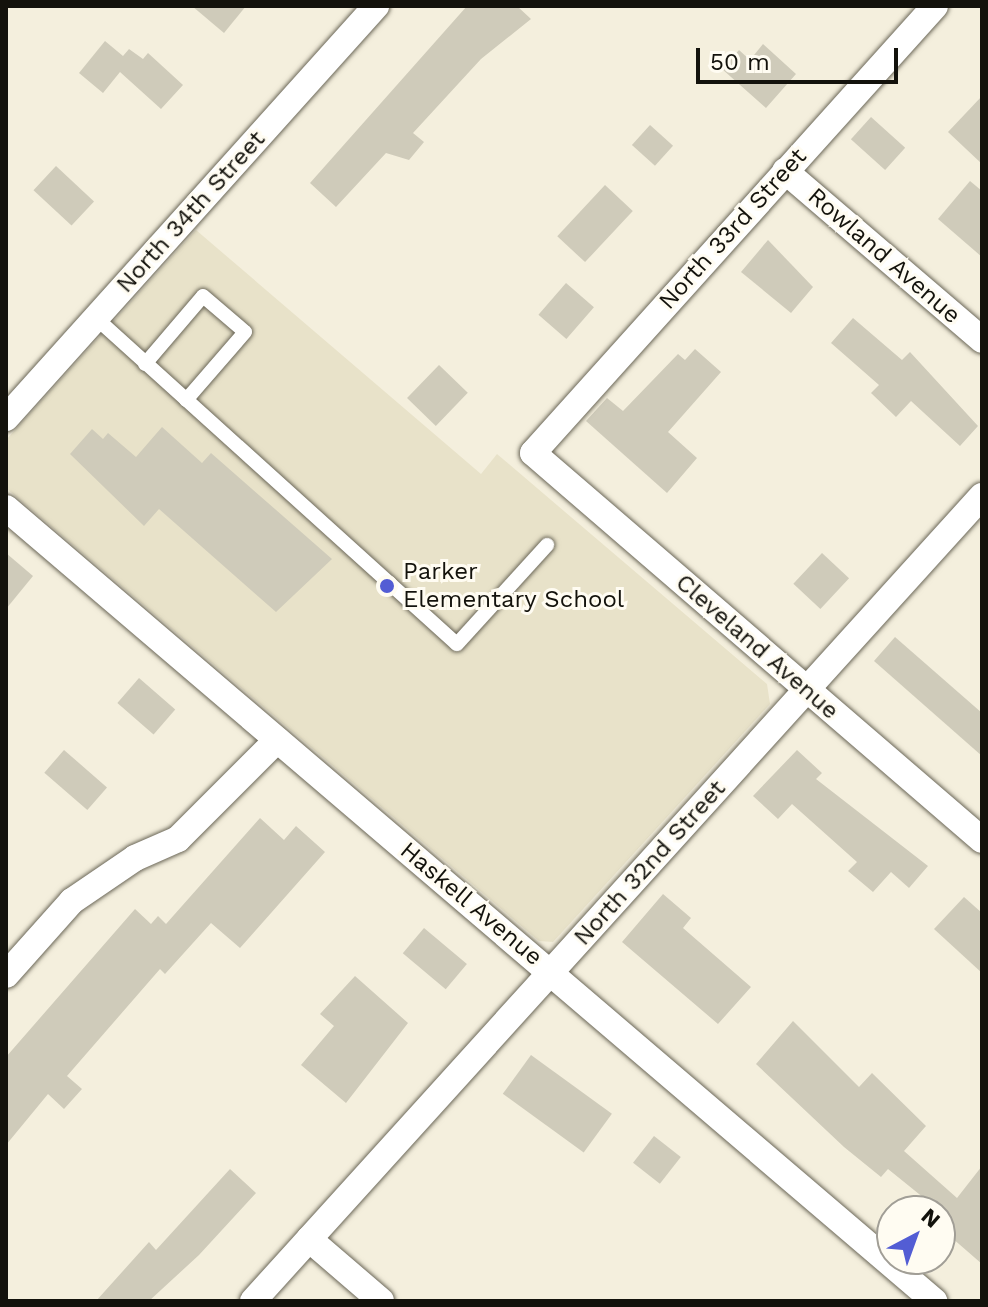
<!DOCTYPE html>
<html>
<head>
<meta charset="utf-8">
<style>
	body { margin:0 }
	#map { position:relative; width:988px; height:1307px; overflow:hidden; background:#f4efdd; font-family:"Work Sans",sans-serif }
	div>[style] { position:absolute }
	.built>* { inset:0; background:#e8e2c9 }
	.building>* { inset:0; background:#cfcbba; transform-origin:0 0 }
	.roads { filter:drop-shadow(0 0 2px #6b6758) drop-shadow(0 0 2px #6b6758) }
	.lane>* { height:14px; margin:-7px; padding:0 7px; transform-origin:7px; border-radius:7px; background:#fff }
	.street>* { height:26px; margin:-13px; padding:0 13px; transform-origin:13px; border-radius:13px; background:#fff }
	.dots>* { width:22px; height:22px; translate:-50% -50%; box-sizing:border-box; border:4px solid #fffcf2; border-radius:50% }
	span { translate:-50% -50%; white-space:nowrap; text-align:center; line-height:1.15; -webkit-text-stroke:6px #fffcf2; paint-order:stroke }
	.street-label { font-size:24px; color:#13120c }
	.poi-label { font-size:24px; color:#13120c }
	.left { translate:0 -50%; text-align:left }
	.frame { position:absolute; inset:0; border:8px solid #13120c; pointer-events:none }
	.north { position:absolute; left:876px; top:1195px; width:80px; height:80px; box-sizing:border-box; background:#fffcf2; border:2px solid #a19e96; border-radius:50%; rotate:41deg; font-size:22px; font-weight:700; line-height:32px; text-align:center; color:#13120c }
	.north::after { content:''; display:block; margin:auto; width:28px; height:36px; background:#535dd4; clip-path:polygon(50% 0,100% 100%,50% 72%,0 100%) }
	.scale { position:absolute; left:696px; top:48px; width:202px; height:36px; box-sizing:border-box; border:4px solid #13120c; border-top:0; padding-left:10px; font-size:24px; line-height:28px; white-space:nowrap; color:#13120c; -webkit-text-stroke:6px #fffcf2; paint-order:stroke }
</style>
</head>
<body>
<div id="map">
	<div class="built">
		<i style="clip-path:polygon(196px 230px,481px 474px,497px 454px,767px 684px,770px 704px,553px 942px,539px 941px,6px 488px,6px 440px)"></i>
	</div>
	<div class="building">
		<i style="clip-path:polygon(192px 6px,246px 6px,224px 33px)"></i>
		<i style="clip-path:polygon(467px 6px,517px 6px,531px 19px,481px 59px,413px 133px,424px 142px,409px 160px,386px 153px,336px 207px,310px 183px)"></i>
		<i style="clip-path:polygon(105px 41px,123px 56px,129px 49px,143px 59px,148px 53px,183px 85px,161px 109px,120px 72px,103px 93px,79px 73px)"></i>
		<i style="clip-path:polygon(763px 44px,796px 74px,766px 108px,722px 69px,739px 50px,750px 60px)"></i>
		<i style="clip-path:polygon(982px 96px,982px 164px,948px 132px)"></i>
		<i style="left:871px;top:117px;width:46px;height:30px;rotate:42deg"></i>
		<i style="left:650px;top:125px;width:31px;height:27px;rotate:42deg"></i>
		<i style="left:56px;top:166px;width:52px;height:33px;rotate:43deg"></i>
		<i style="clip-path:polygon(970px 181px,982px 191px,982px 257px,938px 219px)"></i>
		<i style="left:605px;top:185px;width:38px;height:70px;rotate:43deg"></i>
		<i style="clip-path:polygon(768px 240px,813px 287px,791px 313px,741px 272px)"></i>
		<i style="left:566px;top:283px;width:37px;height:42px;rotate:41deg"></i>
		<i style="clip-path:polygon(853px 318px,902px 360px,910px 352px,978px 426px,960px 446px,911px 401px,896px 417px,871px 393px,879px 385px,831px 343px)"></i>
		<i style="clip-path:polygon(695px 349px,721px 372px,668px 432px,697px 458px,667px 493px,586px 421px,607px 398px,623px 411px,678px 354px,685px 360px)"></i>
		<i style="left:439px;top:365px;width:40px;height:46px;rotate:44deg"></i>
		<i style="clip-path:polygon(162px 427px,202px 463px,211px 453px,332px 559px,276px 612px,159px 509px,144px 526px,70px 454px,92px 429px,103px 439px,108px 433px,136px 457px)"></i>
		<i style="clip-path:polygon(6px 553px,33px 576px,6px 609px)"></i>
		<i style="left:822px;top:553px;width:37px;height:42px;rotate:43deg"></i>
		<i style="clip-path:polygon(895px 637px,982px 713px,982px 756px,874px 661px)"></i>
		<i style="left:139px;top:678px;width:48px;height:33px;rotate:41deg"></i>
		<i style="left:64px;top:750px;width:57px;height:30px;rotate:41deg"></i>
		<i style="clip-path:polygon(797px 750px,822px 773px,816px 779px,928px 866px,909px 888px,891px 872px,873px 892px,848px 871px,857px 862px,792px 804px,778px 819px,753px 796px)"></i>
		<i style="clip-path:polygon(260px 818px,284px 840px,296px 826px,325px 852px,240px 948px,211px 923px,165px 974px,160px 969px,67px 1076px,82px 1089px,64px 1109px,48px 1094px,6px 1145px,6px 1057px,135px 909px,151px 924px,158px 916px,166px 924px)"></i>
		<i style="clip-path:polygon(663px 894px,691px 918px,683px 928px,751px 987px,718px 1024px,622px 942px)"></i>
		<i style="clip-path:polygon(964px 897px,982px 913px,982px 973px,934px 929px)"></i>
		<i style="left:424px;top:928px;width:56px;height:33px;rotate:40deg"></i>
		<i style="clip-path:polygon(355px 976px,408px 1023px,346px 1103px,301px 1065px,334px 1026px,320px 1014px)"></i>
		<i style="clip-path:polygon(793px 1021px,859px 1087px,872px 1073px,926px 1126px,904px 1151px,957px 1198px,982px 1166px,982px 1264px,944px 1231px,950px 1224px,940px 1211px,888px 1169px,881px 1177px,844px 1147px,756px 1064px)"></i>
		<i style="left:531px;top:1055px;width:100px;height:48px;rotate:36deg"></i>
		<i style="left:654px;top:1136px;width:34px;height:34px;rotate:38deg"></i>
		<i style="clip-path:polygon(230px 1169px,256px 1193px,199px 1255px,149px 1301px,96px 1301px,149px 1242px,156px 1250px)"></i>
	</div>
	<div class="roads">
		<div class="lane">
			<i style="left:96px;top:318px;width:486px;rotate:42.1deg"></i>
			<i style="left:457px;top:644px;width:134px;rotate:-47.7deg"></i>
			<i style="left:145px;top:364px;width:89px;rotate:-49.5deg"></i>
			<i style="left:203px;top:296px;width:55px;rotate:40.6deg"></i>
			<i style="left:245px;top:332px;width:90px;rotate:130.9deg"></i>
		</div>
		<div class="street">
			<i style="left:935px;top:6px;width:601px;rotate:131.97deg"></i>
			<i style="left:533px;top:453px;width:593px;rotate:40.76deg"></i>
			<i style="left:785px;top:171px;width:260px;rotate:40.6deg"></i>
			<i style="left:6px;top:418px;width:554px;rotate:-48.07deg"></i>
			<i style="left:6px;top:508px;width:1221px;rotate:40.51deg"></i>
			<i style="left:6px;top:975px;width:99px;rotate:-48.3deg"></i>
			<i style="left:72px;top:901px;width:76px;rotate:-34.3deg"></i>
			<i style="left:135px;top:858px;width:47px;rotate:-23.8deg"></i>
			<i style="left:178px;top:839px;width:140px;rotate:-45deg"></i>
			<i style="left:309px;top:1239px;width:95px;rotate:40.7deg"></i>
			<i style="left:253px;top:1301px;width:1086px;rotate:-47.84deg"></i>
		</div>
	</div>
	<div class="dots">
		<i style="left:387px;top:586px;background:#535dd4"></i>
	</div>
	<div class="street-label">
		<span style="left:191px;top:212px;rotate:-48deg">North 34th Street</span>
		<span style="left:733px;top:229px;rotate:-48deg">North 33rd Street</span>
		<span style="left:884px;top:256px;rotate:41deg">Rowland Avenue</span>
		<span style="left:757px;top:647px;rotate:41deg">Cleveland Avenue</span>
		<span style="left:650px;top:863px;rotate:-48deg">North 32nd Street</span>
		<span style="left:471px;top:904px;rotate:40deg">Haskell Avenue</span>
	</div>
	<div class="poi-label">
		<span class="left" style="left:403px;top:586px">Parker<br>Elementary School</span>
	</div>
	<div class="frame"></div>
	<div class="north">N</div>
	<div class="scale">50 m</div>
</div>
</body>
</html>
